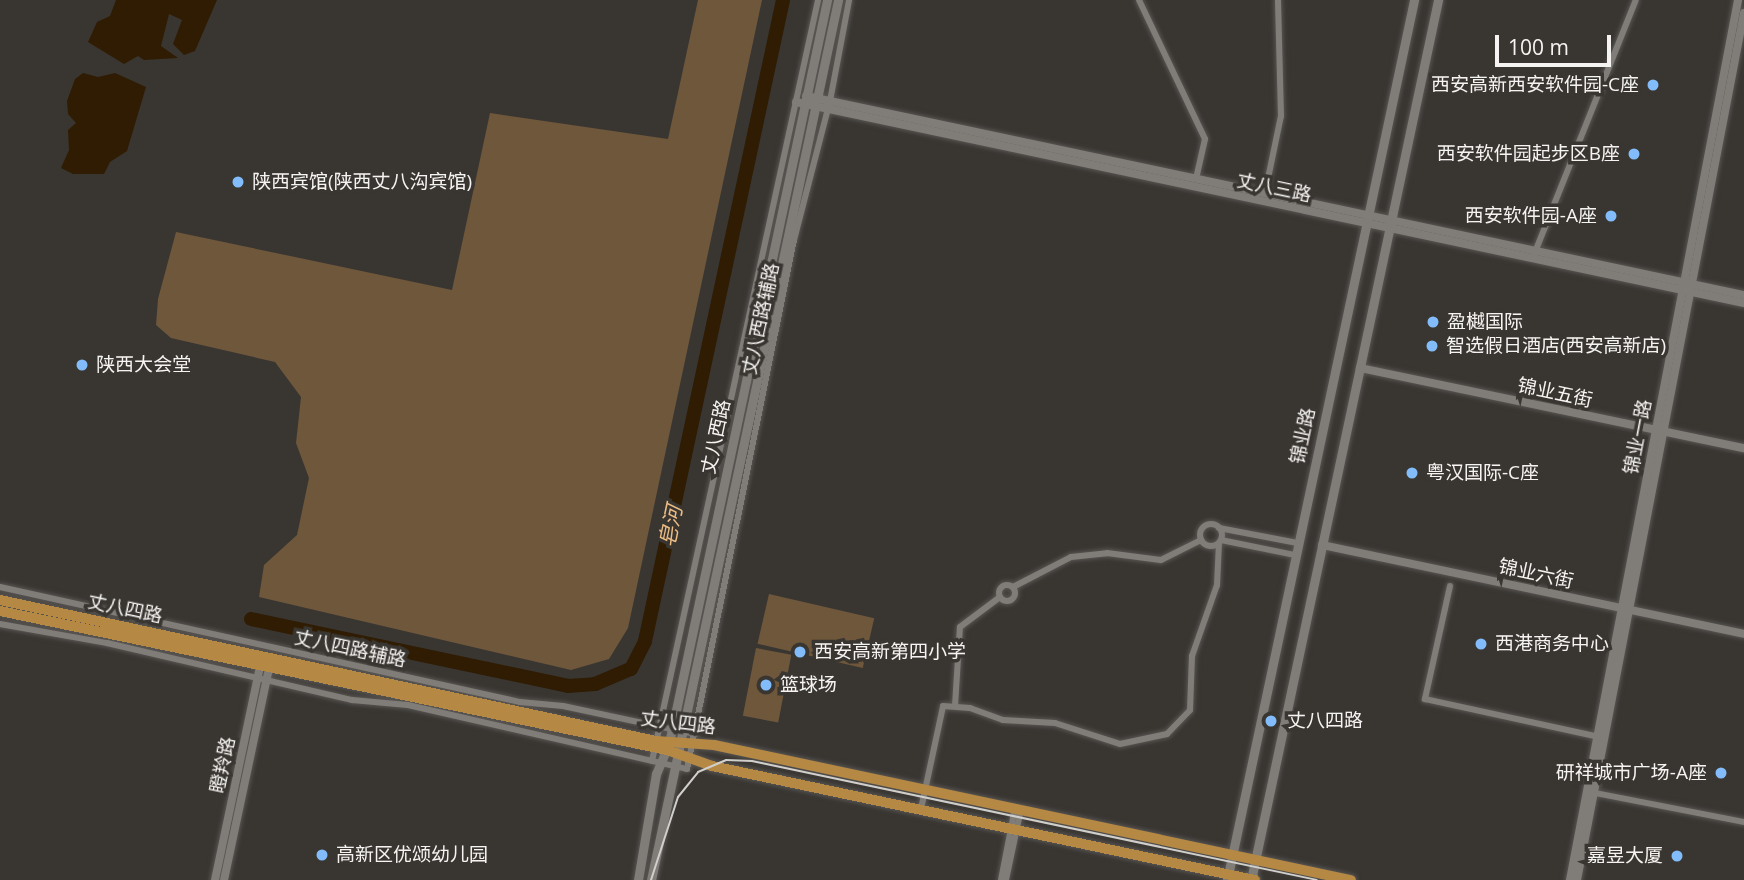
<!DOCTYPE html>
<html>
<head>
<meta charset="utf-8">
<style>
	body { margin:0 }
	#map { position:relative; width:1744px; height:880px; overflow:hidden; background:#393632; font-family:"Open Sans","Noto Sans SC",sans-serif }
	div>[style] { position:absolute }
	.green>* { inset:0; background:#6e573b; transform-origin:0 0 }
	.water>* { inset:0; background:#2f1c02 }
	.river>* { height:14px; margin:-7px; padding:0 7px; transform-origin:7px; border-radius:7px; background:#2f1c02 }
	.roads { filter:drop-shadow(0 0 2px #585552) drop-shadow(0 0 2px #585552) }
	.minor>* { height:6px; margin:-3px; padding:0 3px; transform-origin:3px; border-radius:3px; background:#807d79 }
	.minor>.ring { margin:-3px; padding:0; box-sizing:content-box; background:none; border:6px solid #807d79; border-radius:50% }
	.tertiary>* { height:8px; margin:-4px; padding:0 4px; transform-origin:4px; border-radius:4px; background:#807d79 }
	.secondary>* { height:9px; margin:-4.5px; padding:0 4.5px; transform-origin:4.5px; border-radius:4.5px; background:#807d79 }
	.primary>* { height:10px; margin:-5px; padding:0 5px; transform-origin:5px; border-radius:5px; background:#b58844 }
	.tram>* { height:2px; margin:-1px; padding:0 1px; transform-origin:1px; border-radius:1px; background:#d1cfcc }
	.dots>* { width:19px; height:19px; translate:-50% -50%; box-sizing:border-box; border:4px solid #393632; border-radius:50% }
	span { translate:-50% -50%; white-space:nowrap; text-align:center; line-height:1.15; -webkit-text-stroke:7px #393632; paint-order:stroke }
	.poi-label { font-size:19px; color:#f6f4f2 }
	.right { translate:-100% -50%; text-align:right }
	.left { translate:0 -50%; text-align:left }
	.street-label { font-size:19px; color:#f6f4f2 }
	.water-label { font-size:21px; color:#edbd84; font-style:italic }
	.scale { position:absolute; left:1495px; top:35px; width:116px; height:32px; box-sizing:border-box; border:4px solid #f6f4f2; border-top:0; padding-left:9px; font-size:21px; line-height:24px; white-space:nowrap; color:#f6f4f2; -webkit-text-stroke:5px #393632; paint-order:stroke }
</style>
</head>
<body>
<div id="map">
	<div class="green">
		<i style="clip-path:polygon(698px 0,762px 0,628px 628px,609px 659px,571px 670px,259px 597px,264px 565px,297px 535px,309px 478px,296px 443px,301px 397px,275px 362px,171px 338px,156px 325px,158px 299px,176px 232px,452px 290px,490px 113px,668px 139px)"></i>
		<i style="left:769px;top:594px;width:108px;height:51px;rotate:13deg"></i>
		<i style="left:756px;top:648px;width:36px;height:69px;rotate:11deg"></i>
	</div>
	<div class="water">
		<i style="clip-path:polygon(116px 0,217px 0,195px 51px,184px 55px,173px 44px,182px 20px,169px 14px,161px 46px,178px 58px,144px 60px,138px 56px,124px 64px,88px 42px,97px 22px,110px 16px)"></i>
		<i style="clip-path:polygon(83px 73px,98px 77px,115px 73px,146px 87px,127px 151px,110px 162px,104px 174px,73px 174px,61px 168px,69px 150px,68px 130px,76px 123px,68px 114px,67px 101px,75px 79px)"></i>
	</div>
	<div class="river">
		<i style="left:251px;top:619px;width:324px;rotate:11.9deg"></i>
		<i style="left:568px;top:686px;width:27px;rotate:-4deg"></i>
		<i style="left:595px;top:684px;width:39px;rotate:-23deg"></i>
		<i style="left:631px;top:669px;width:31px;rotate:-63deg"></i>
		<i style="left:645px;top:641px;width:656px;rotate:-77.85deg"></i>
	</div>
	<div class="roads">
		<div class="minor">
			<i style="left:1139px;top:0;width:154px;rotate:64.6deg"></i>
			<i style="left:1205px;top:139px;width:41px;rotate:102.7deg"></i>
			<i style="left:1265px;top:193px;width:79px;rotate:-78.3deg"></i>
			<i style="left:1281px;top:116px;width:116px;rotate:-91.5deg"></i>
			<i style="left:1535px;top:252px;width:271px;rotate:-68.2deg"></i>
			<i class="ring" style="left:1200px;top:524px;width:16px;height:16px"></i>
			<i style="left:1219px;top:528px;width:80px;rotate:10.8deg"></i>
			<i style="left:1221px;top:540px;width:76px;rotate:11.5deg"></i>
			<i class="ring" style="left:999px;top:585px;width:10px;height:10px"></i>
			<i style="left:1450px;top:586px;width:116px;rotate:102.5deg"></i>
			<i style="left:1425px;top:699px;width:179px;rotate:12.3deg"></i>
			<i style="left:0;top:587px;width:533px;rotate:12.47deg"></i>
			<i style="left:520px;top:702px;width:43px;rotate:5.3deg"></i>
			<i style="left:563px;top:706px;width:135px;rotate:12deg"></i>
			<i style="left:1013px;top:587px;width:65px;rotate:-27.3deg"></i>
			<i style="left:1071px;top:557px;width:36px;rotate:-6deg"></i>
			<i style="left:1107px;top:553px;width:54px;rotate:7.4deg"></i>
			<i style="left:1161px;top:560px;width:45px;rotate:-26.6deg"></i>
			<i style="left:0;top:624px;width:109px;rotate:10.1deg"></i>
			<i style="left:107px;top:643px;width:252px;rotate:13.1deg"></i>
			<i style="left:352px;top:700px;width:56px;rotate:5.1deg"></i>
			<i style="left:408px;top:705px;width:286px;rotate:12.9deg"></i>
			<i style="left:687px;top:769px;width:540px;rotate:-78.57deg"></i>
			<i style="left:794px;top:240px;width:144px;rotate:-75.5deg"></i>
			<i style="left:830px;top:101px;width:103px;rotate:-79.3deg"></i>
			<i style="left:955px;top:706px;width:79px;rotate:-86.4deg"></i>
			<i style="left:960px;top:627px;width:50px;rotate:-36.9deg"></i>
			<i style="left:652px;top:761px;width:779px;rotate:-77.69deg"></i>
			<i style="left:1595px;top:793px;width:152px;rotate:11deg"></i>
			<i style="left:921px;top:809px;width:105px;rotate:-77.9deg"></i>
			<i style="left:943px;top:706px;width:27px;rotate:4deg"></i>
			<i style="left:970px;top:708px;width:35px;rotate:20deg"></i>
			<i style="left:1003px;top:720px;width:52px;rotate:3.3deg"></i>
			<i style="left:1055px;top:723px;width:68px;rotate:17.9deg"></i>
			<i style="left:1120px;top:744px;width:48px;rotate:-12deg"></i>
			<i style="left:1167px;top:734px;width:33px;rotate:-46deg"></i>
			<i style="left:1190px;top:710px;width:54px;rotate:-87.9deg"></i>
			<i style="left:1192px;top:656px;width:75px;rotate:-70.6deg"></i>
			<i style="left:1217px;top:585px;width:42px;rotate:-87.3deg"></i>
			<i style="left:1001px;top:880px;width:73px;rotate:-79deg"></i>
			<i style="left:1006px;top:880px;width:73px;rotate:-78.1deg"></i>
		</div>
		<div class="tertiary">
			<i style="left:806px;top:96px;width:959px;rotate:11.98deg"></i>
			<i style="left:796px;top:102px;width:969px;rotate:11.97deg"></i>
			<i style="left:1360px;top:368px;width:392px;rotate:11.8deg"></i>
			<i style="left:1322px;top:545px;width:431px;rotate:11.9deg"></i>
			<i style="left:215px;top:880px;width:223px;rotate:-78.1deg"></i>
			<i style="left:224px;top:880px;width:221px;rotate:-78deg"></i>
			<i style="left:1570px;top:880px;width:896px;rotate:-79.19deg"></i>
			<i style="left:1577px;top:880px;width:883px;rotate:-79.1deg"></i>
		</div>
		<div class="secondary">
			<i style="left:638px;top:880px;width:108px;rotate:-80.4deg"></i>
			<i style="left:656px;top:774px;width:34px;rotate:-67deg"></i>
			<i style="left:669px;top:743px;width:760px;rotate:-77.99deg"></i>
			<i style="left:651px;top:880px;width:900px;rotate:-78deg"></i>
			<i style="left:1227px;top:880px;width:900px;rotate:-78deg"></i>
			<i style="left:1251px;top:880px;width:900px;rotate:-78deg"></i>
		</div>
		<div class="primary">
			<i style="left:0;top:600px;width:671px;rotate:12.13deg"></i>
			<i style="left:656px;top:741px;width:58px;rotate:3.9deg"></i>
			<i style="left:714px;top:745px;width:651px;rotate:11.97deg"></i>
			<i style="left:0;top:611px;width:681px;rotate:11.77deg"></i>
			<i style="left:667px;top:750px;width:48px;rotate:19.6deg"></i>
			<i style="left:712px;top:766px;width:555px;rotate:11.86deg"></i>
		</div>
	</div>
	<div class="tram">
		<i style="left:651px;top:880px;width:87px;rotate:-72deg"></i>
		<i style="left:678px;top:797px;width:32px;rotate:-51deg"></i>
		<i style="left:698px;top:772px;width:30px;rotate:-23deg"></i>
		<i style="left:726px;top:760px;width:26px;rotate:2deg"></i>
		<i style="left:752px;top:761px;width:577px;rotate:11.89deg"></i>
	</div>
	<div class="dots">
		<i style="left:1653px;top:85px;background:#82bcfa"></i>
		<i style="left:1634px;top:154px;background:#82bcfa"></i>
		<i style="left:238px;top:182px;background:#82bcfa"></i>
		<i style="left:1611px;top:216px;background:#82bcfa"></i>
		<i style="left:1433px;top:322px;background:#82bcfa"></i>
		<i style="left:1432px;top:346px;background:#82bcfa"></i>
		<i style="left:82px;top:365px;background:#82bcfa"></i>
		<i style="left:1412px;top:473px;background:#82bcfa"></i>
		<i style="left:1481px;top:644px;background:#82bcfa"></i>
		<i style="left:800px;top:652px;background:#82bcfa"></i>
		<i style="left:766px;top:685px;background:#82bcfa"></i>
		<i style="left:1271px;top:721px;background:#82bcfa"></i>
		<i style="left:1721px;top:773px;background:#82bcfa"></i>
		<i style="left:322px;top:855px;background:#82bcfa"></i>
		<i style="left:1677px;top:856px;background:#82bcfa"></i>
	</div>
	<div class="poi-label">
		<span class="right" style="left:1639px;top:85px">西安高新西安软件园-C座</span>
		<span class="right" style="left:1620px;top:154px">西安软件园起步区B座</span>
		<span class="left" style="left:252px;top:182px">陕西宾馆(陕西丈八沟宾馆)</span>
		<span class="right" style="left:1597px;top:216px">西安软件园-A座</span>
		<span class="left" style="left:1447px;top:322px">盈樾国际</span>
		<span class="left" style="left:1446px;top:346px">智选假日酒店(西安高新店)</span>
		<span class="left" style="left:96px;top:365px">陕西大会堂</span>
		<span class="left" style="left:1426px;top:473px">粤汉国际-C座</span>
		<span class="left" style="left:1495px;top:644px">西港商务中心</span>
		<span class="left" style="left:814px;top:652px">西安高新第四小学</span>
		<span class="left" style="left:780px;top:685px">篮球场</span>
		<span class="left" style="left:1287px;top:721px">丈八四路</span>
		<span class="right" style="left:1707px;top:773px">研祥城市广场-A座</span>
		<span class="left" style="left:336px;top:855px">高新区优颂幼儿园</span>
		<span class="right" style="left:1663px;top:856px">嘉昱大厦</span>
	</div>
	<div class="street-label">
		<span style="left:1274px;top:188px;rotate:12deg">丈八三路</span>
		<span style="left:761px;top:319px;rotate:-78deg">丈八西路辅路</span>
		<span style="left:1555px;top:393px;rotate:12deg">锦业五街</span>
		<span style="left:1303px;top:436px;rotate:-78deg">锦业路</span>
		<span style="left:716px;top:437px;rotate:-78deg">丈八西路</span>
		<span style="left:1638px;top:437px;rotate:-79deg">锦业一路</span>
		<span style="left:1536px;top:574px;rotate:12deg">锦业六街</span>
		<span style="left:125px;top:609px;rotate:12deg">丈八四路</span>
		<span style="left:350px;top:649px;rotate:12deg">丈八四路辅路</span>
		<span style="left:678px;top:723px;rotate:7deg">丈八四路</span>
		<span style="left:223px;top:765px;rotate:-78deg">瞪羚路</span>
	</div>
	<div class="water-label">
		<span style="left:670px;top:526px;rotate:-78deg">皂河</span>
	</div>
	<div class="scale">100 m</div>
</div>
</body>
</html>
